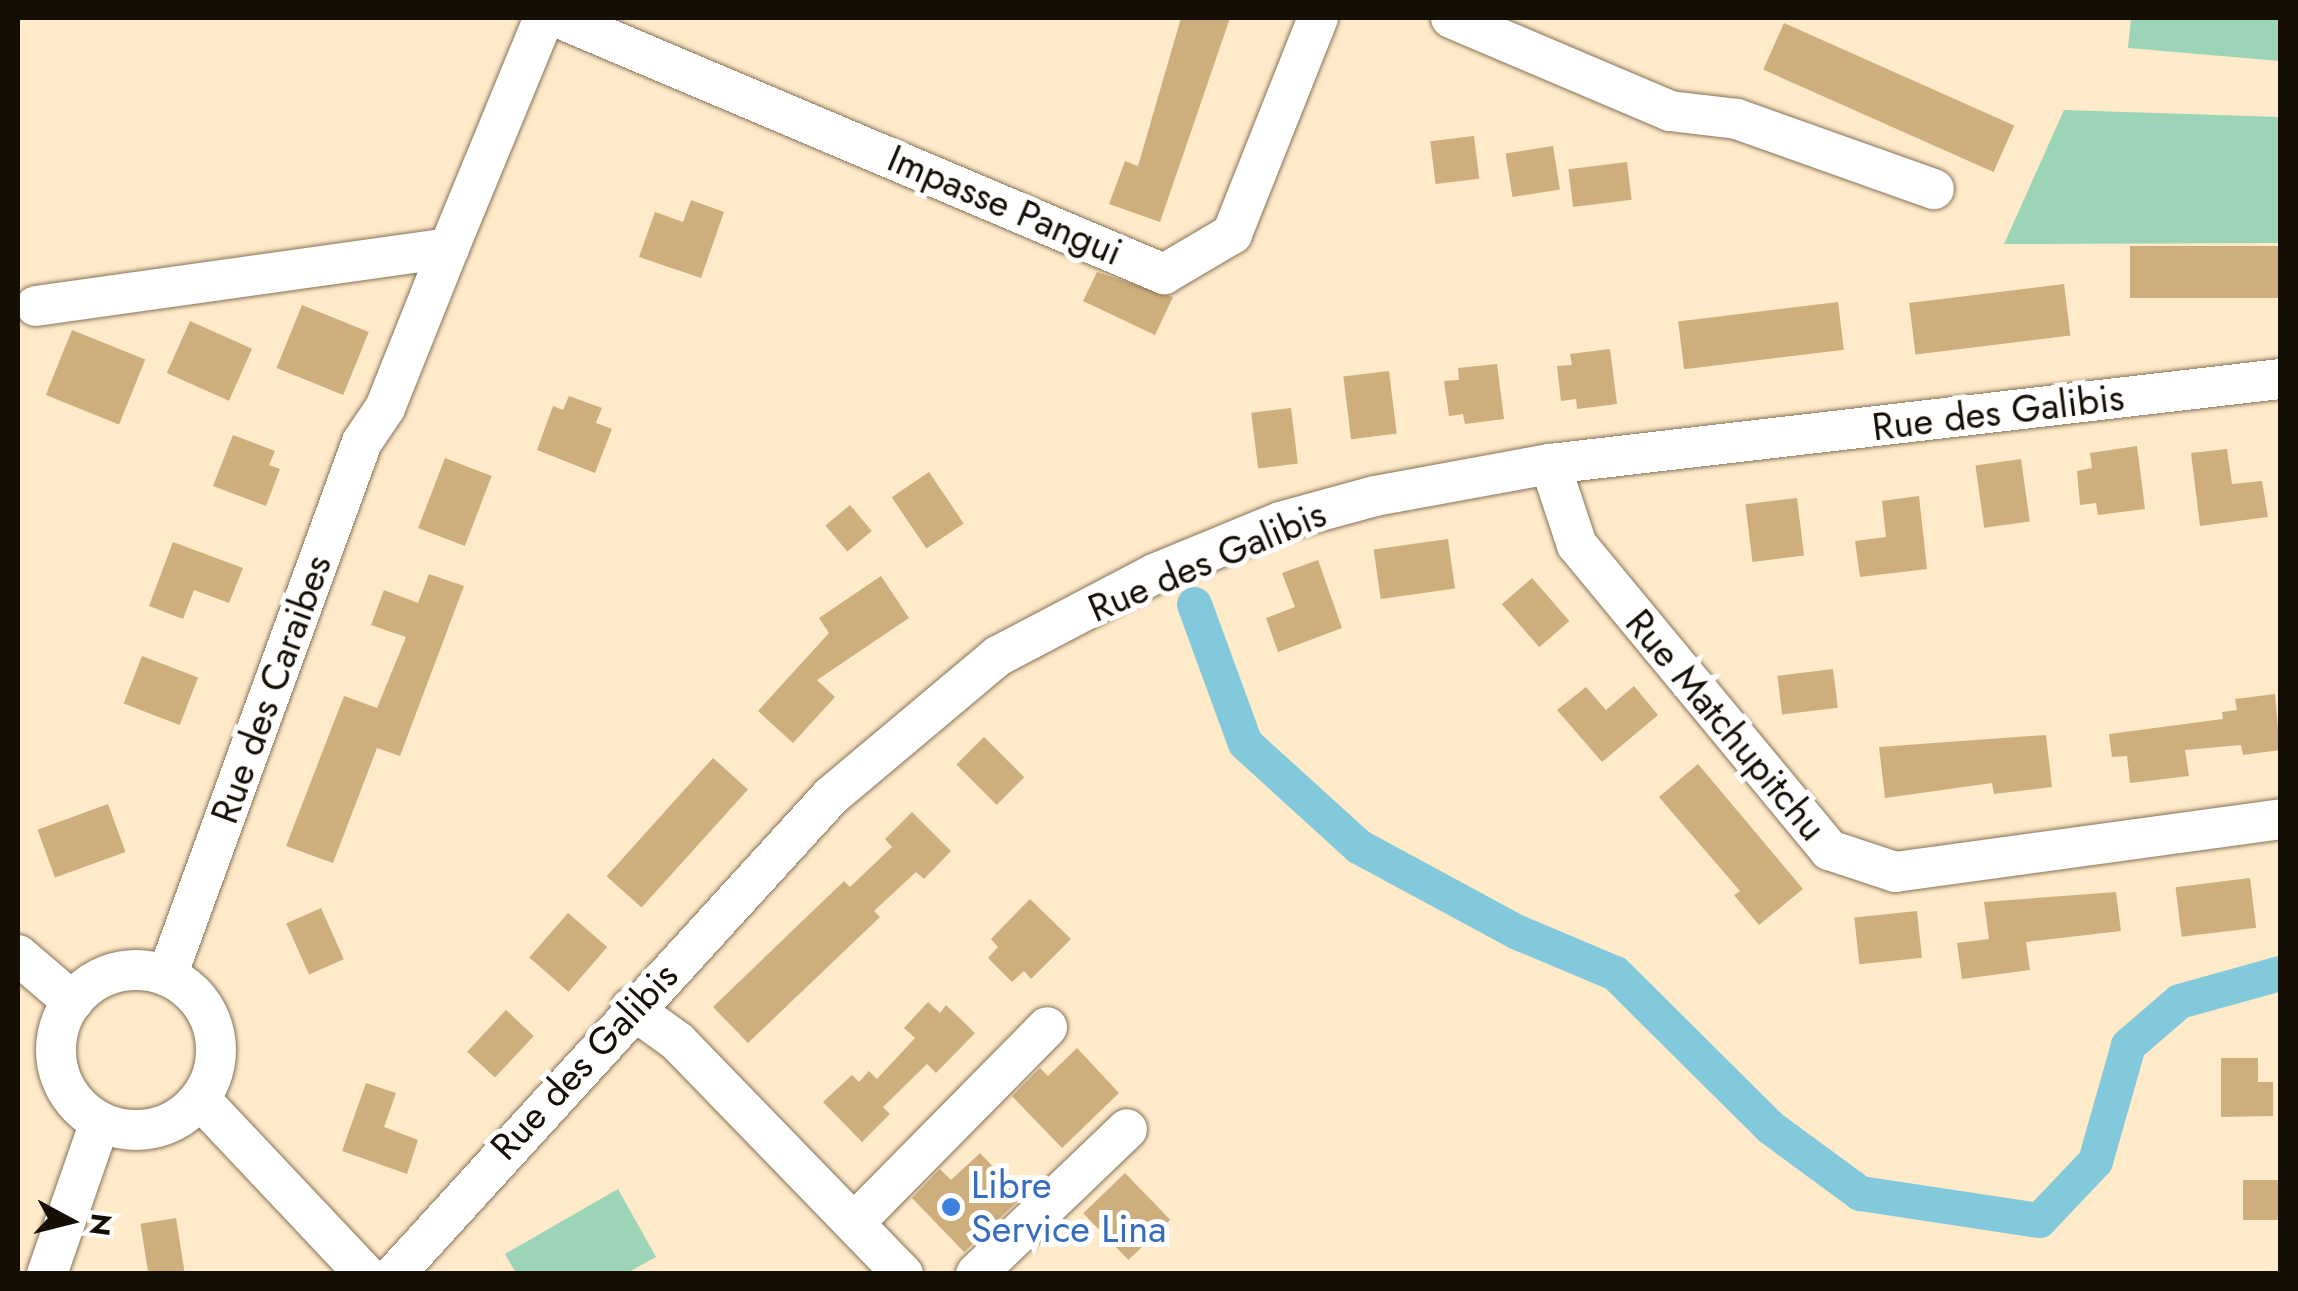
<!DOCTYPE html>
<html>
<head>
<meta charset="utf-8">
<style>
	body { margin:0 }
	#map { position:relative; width:2298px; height:1291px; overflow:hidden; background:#ffeaca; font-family:Jost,sans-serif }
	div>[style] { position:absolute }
	.green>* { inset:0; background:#9cd4b8 }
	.canal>* { height:35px; margin:-17.5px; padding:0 17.5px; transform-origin:17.5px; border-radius:17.5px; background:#83c9dc }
	.building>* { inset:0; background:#ceae7d; transform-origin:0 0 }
	.roads { filter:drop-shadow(0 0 2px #857256) drop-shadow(0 0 2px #857256) }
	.minor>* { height:40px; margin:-20px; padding:0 20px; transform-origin:20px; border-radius:20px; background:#fff }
	.minor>.ring { margin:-20px; padding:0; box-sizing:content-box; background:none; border:40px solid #fff; border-radius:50% }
	.dots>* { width:28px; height:28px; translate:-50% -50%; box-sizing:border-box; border:5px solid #fff; border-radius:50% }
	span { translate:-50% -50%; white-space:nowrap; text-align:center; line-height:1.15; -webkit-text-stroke:10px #fff; paint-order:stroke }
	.street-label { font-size:38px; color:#150e04 }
	.shop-label { font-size:38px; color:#366cbe }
	.left { translate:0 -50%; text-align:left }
	.frame { position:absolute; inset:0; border:20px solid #150e04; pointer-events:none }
	.north { position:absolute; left:20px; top:1171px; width:100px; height:100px; -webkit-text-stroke:8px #fff; paint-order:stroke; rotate:97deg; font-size:28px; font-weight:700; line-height:40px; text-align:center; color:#150e04 }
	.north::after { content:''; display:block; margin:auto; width:35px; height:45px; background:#150e04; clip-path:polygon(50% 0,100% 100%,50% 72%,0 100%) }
</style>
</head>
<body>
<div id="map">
	<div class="green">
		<i style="clip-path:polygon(2131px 18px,2280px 18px,2280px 61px,2128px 48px)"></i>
		<i style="clip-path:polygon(2064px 110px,2280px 117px,2280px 243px,2004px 244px)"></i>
		<i style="clip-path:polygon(618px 1189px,656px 1257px,627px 1273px,516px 1273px,505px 1254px)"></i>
	</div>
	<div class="canal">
		<i style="left:1194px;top:604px;width:148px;rotate:69.9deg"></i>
		<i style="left:1245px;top:743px;width:153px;rotate:42.3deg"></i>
		<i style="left:1358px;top:846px;width:179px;rotate:28.4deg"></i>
		<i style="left:1515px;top:931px;width:108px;rotate:22.8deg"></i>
		<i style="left:1615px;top:973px;width:218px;rotate:44.8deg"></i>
		<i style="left:1770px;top:1127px;width:112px;rotate:36.3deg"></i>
		<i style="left:1860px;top:1193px;width:181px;rotate:8.6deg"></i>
		<i style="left:2039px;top:1220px;width:81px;rotate:-46.5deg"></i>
		<i style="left:2095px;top:1161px;width:121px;rotate:-74.1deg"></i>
		<i style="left:2128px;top:1045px;width:67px;rotate:-40.8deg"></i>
		<i style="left:2179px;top:1001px;width:105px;rotate:-15.5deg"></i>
	</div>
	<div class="building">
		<i style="clip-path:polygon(1181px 18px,1230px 18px,1160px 222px,1109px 204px,1125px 161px,1138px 166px)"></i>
		<i style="left:1784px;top:23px;width:252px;height:51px;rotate:24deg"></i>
		<i style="left:1474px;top:136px;width:43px;height:44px;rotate:83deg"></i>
		<i style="left:1553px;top:146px;width:44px;height:48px;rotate:81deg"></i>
		<i style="left:1627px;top:162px;width:38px;height:59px;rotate:83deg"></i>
		<i style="clip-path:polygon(691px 200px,724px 212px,701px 278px,639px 257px,655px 212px,683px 222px)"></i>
		<i style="left:2280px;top:246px;width:52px;height:150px;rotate:90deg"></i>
		<i style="clip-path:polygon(1097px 272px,1173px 297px,1155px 335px,1083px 301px)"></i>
		<i style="left:2064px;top:284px;width:52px;height:156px;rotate:83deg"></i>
		<i style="left:1838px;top:302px;width:48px;height:161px;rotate:83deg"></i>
		<i style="left:302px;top:305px;width:72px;height:68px;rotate:22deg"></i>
		<i style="left:190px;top:321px;width:68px;height:57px;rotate:24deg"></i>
		<i style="left:72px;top:330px;width:79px;height:70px;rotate:22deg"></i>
		<i style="clip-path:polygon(1610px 349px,1617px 404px,1577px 409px,1576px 399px,1561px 401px,1557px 366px,1572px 365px,1570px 354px)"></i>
		<i style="clip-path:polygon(1497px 364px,1504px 419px,1465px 424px,1463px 414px,1449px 416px,1444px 381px,1459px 380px,1458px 368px)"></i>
		<i style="left:1389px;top:371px;width:63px;height:46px;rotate:83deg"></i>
		<i style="clip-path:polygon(569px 396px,602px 408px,596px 423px,612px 429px,595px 473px,537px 450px,553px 406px,563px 410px)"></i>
		<i style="left:1291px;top:408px;width:56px;height:40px;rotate:83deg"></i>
		<i style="clip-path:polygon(233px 435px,275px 451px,269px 465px,280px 469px,266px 506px,213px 486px)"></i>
		<i style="clip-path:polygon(2137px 446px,2145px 509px,2098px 515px,2096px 503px,2080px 505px,2077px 471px,2092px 468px,2090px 453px)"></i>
		<i style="clip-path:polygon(2227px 449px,2232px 484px,2262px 481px,2268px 517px,2200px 526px,2191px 453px)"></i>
		<i style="left:445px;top:458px;width:50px;height:75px;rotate:21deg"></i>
		<i style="left:2021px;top:459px;width:63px;height:46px;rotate:82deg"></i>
		<i style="left:929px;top:472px;width:62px;height:45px;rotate:56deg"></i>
		<i style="clip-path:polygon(1919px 496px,1927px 569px,1860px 577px,1855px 541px,1886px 537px,1882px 501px)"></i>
		<i style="left:1797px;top:498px;width:58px;height:52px;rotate:83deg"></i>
		<i style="left:850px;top:505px;width:34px;height:32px;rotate:50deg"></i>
		<i style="left:1448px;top:539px;width:50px;height:75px;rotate:82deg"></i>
		<i style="clip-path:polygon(173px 542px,243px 568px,229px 603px,194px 590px,183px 619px,149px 606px)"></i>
		<i style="clip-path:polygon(1318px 560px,1342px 628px,1278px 652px,1266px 618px,1295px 607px,1282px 573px)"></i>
		<i style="clip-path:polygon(429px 574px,464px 586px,400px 756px,377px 748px,333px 863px,286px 846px,344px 696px,377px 708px,406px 637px,371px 625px,384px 590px,418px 603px)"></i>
		<i style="clip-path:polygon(881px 576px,909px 618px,817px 680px,835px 697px,793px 743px,758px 711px,829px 633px,819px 618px)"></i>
		<i style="left:1532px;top:578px;width:57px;height:40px;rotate:49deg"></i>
		<i style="left:142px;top:656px;width:60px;height:51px;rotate:21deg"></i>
		<i style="left:1833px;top:669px;width:39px;height:56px;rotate:83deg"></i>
		<i style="clip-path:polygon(1634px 686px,1658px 715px,1602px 762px,1557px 710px,1586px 687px,1606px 710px)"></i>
		<i style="clip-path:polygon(2275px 694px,2280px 750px,2243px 755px,2241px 745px,2185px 750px,2189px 776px,2130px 783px,2127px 756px,2112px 757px,2109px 734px,2223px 719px,2222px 712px,2237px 710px,2235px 699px)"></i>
		<i style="clip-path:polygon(2046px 735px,2052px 787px,1994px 794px,1992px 783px,1885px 798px,1879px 747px)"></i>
		<i style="left:984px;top:737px;width:57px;height:39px;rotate:45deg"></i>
		<i style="left:713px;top:758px;width:47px;height:159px;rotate:42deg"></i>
		<i style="clip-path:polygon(1698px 764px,1803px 889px,1759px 925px,1734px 895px,1740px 891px,1659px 797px)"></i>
		<i style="left:108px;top:804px;width:51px;height:75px;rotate:70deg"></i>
		<i style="clip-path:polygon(912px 812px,951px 851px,924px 879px,916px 872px,874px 911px,880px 917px,748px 1043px,713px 1007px,844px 881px,850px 887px,892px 847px,885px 839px)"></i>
		<i style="left:2250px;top:878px;width:50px;height:75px;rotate:83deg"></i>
		<i style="clip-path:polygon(2116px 892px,2121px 931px,2026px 942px,2030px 970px,1962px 979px,1957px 943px,1989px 939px,1984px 902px)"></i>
		<i style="clip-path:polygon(1030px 899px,1071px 939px,1031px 979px,1024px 971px,1012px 982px,988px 958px,998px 947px,991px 939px)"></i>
		<i style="left:321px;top:908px;width:56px;height:38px;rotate:66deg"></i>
		<i style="left:1917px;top:911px;width:47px;height:63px;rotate:84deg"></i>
		<i style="left:568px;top:913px;width:52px;height:59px;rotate:41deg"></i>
		<i style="clip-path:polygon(928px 1002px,940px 1013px,946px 1005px,975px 1033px,936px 1073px,927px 1064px,883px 1107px,890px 1114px,862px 1142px,823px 1102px,852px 1075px,859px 1082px,869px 1071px,877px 1079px,915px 1038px,904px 1028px)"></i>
		<i style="left:506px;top:1010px;width:38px;height:57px;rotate:43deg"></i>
		<i style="clip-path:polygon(1077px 1048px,1119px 1093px,1062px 1148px,1012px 1096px,1040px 1068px,1048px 1076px)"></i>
		<i style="clip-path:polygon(2221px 1058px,2258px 1058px,2258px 1082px,2273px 1082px,2273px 1116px,2221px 1117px)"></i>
		<i style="clip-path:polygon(366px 1083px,396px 1093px,384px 1127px,418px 1140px,407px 1174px,342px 1151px)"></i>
		<i style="clip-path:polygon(980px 1153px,1022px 1197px,964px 1252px,912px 1198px,940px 1169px,951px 1180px)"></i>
		<i style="left:1125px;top:1173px;width:65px;height:58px;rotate:46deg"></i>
		<i style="left:2243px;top:1180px;width:37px;height:40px"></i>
		<i style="left:176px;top:1218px;width:57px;height:36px;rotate:81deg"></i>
	</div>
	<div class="roads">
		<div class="minor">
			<i style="left:559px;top:18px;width:657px;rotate:22.94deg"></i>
			<i style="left:1164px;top:274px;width:79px;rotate:-30.5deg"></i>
			<i style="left:1232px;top:234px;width:232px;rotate:-68.3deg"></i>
			<i style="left:1451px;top:18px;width:238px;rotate:23deg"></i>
			<i style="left:1670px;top:111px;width:67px;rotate:6.8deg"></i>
			<i style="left:1737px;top:119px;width:209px;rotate:19.6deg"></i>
			<i style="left:36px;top:306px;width:417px;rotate:-8deg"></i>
			<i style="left:449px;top:248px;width:249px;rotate:-67.6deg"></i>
			<i style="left:1550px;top:464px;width:85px;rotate:71.6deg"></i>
			<i style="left:1577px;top:545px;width:396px;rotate:50.4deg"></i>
			<i style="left:1829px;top:850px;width:70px;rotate:18.4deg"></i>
			<i style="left:1895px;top:872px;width:389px;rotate:-7.8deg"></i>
			<i style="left:18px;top:955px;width:72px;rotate:40.5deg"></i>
			<i class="ring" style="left:56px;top:970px;width:120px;height:120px"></i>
			<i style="left:167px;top:976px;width:568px;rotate:-69.94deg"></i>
			<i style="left:362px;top:442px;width:41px;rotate:-55.9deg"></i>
			<i style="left:385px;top:408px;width:172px;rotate:-68.2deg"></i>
			<i style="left:631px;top:1008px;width:57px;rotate:35.7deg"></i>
			<i style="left:677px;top:1041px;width:325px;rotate:45.9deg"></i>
			<i style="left:200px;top:1099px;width:241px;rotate:46.7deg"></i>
			<i style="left:854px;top:1223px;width:275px;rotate:-45.4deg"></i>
			<i style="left:47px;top:1274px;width:161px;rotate:-70.8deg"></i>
			<i style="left:395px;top:1274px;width:647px;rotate:-47.63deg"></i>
			<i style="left:831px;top:796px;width:218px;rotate:-40deg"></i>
			<i style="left:998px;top:656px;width:176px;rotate:-27.7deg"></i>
			<i style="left:1154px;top:574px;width:136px;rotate:-22.4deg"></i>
			<i style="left:1280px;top:522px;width:98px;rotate:-15.3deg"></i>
			<i style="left:1375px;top:496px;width:178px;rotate:-10.4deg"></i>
			<i style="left:1550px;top:464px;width:735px;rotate:-6.64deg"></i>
			<i style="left:976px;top:1274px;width:209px;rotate:-43.8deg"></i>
		</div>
	</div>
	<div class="dots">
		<i style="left:951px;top:1207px;background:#3f7fe0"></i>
	</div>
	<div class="street-label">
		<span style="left:1005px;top:205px;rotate:23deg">Impasse Pangui</span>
		<span style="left:1998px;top:412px;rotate:-7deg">Rue des Galibis</span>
		<span style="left:1207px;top:561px;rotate:-23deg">Rue des Galibis</span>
		<span style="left:271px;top:689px;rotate:-70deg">Rue des Caraibes</span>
		<span style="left:1726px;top:725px;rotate:50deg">Rue Matchupitchu</span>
		<span style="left:584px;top:1061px;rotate:-47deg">Rue des Galibis</span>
	</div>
	<div class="shop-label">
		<span class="left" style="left:971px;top:1207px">Libre<br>Service Lina</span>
	</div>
	<div class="frame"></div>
	<div class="north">N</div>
</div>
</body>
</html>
